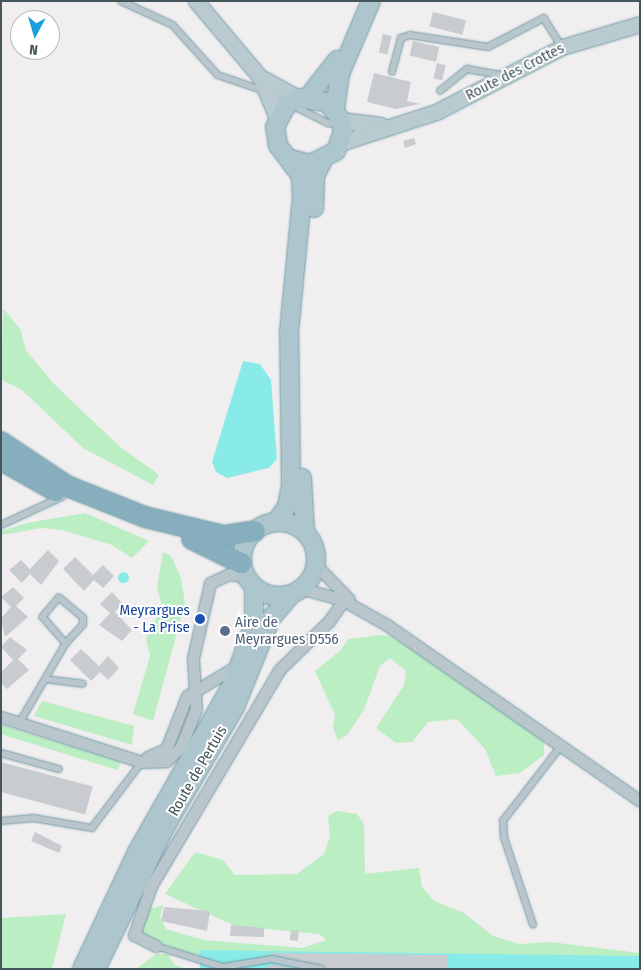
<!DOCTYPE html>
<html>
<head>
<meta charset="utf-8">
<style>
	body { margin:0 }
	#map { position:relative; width:641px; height:970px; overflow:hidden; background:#f0eeee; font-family:"Fira Sans Condensed",sans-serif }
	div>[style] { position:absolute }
	.green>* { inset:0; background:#bceec3; transform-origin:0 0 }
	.water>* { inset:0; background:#89ebe7 }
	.round { border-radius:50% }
	.building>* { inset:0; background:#c8ccd0; transform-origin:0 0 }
	.roads { filter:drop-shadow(0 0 1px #7199a8) drop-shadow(0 0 1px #7199a8) }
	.lane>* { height:5.5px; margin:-2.75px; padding:0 2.75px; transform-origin:2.75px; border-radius:2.75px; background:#b9c6cb }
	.street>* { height:11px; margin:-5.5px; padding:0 5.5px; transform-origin:5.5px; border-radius:5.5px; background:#b9c6cb }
	.secondary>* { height:15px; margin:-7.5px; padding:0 7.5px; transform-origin:7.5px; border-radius:7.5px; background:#b9cad0 }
	.primary>* { height:18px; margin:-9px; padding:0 9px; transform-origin:9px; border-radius:9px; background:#adc5cd }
	.primary>.ring { margin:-9px; padding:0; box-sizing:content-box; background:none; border:18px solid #adc5cd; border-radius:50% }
	.highway>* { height:20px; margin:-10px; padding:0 10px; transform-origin:10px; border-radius:10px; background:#86aebc }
	.dots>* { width:14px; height:14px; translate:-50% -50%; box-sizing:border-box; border:2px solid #fff; border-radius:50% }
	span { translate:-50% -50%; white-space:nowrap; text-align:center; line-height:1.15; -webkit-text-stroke:4px #fff; paint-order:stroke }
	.street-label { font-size:15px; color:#46565b }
	.transit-label { font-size:15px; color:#164399 }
	.right { translate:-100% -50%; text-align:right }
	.service-label { font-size:15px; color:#4e5e75 }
	.left { translate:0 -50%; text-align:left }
	.frame { position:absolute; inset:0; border:2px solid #46565b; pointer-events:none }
	.north { position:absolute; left:10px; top:10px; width:50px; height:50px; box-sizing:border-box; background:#fff; border:1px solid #b5bbbd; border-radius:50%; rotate:186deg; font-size:14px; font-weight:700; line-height:20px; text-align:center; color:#46565b }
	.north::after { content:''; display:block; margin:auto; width:18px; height:22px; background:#1ba0dd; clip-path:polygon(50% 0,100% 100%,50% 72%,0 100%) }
</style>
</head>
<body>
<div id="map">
	<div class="green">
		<i style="clip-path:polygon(3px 308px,20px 329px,26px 350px,53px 383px,119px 446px,159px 475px,153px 485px,83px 448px,21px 389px,1px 380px)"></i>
		<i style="clip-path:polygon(85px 513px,149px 541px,132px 558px,112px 545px,62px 530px,42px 528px,1px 535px,1px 531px,27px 523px)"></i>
		<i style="clip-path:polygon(163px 552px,171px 556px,181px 578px,185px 603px,153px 721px,133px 714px,150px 656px,146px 639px,162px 606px,157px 587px)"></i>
		<i style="clip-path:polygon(381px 635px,391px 636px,534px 728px,544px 743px,544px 755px,520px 773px,496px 776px,485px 749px,457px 719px,428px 722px,412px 742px,396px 743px,376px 728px,404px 685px,406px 671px,390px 658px,380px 666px,364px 710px,347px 735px,338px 740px,333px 728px,335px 715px,315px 671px,341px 650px,348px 639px)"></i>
		<i style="clip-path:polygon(42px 701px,134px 726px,132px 745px,34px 716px)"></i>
		<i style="left:1px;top:725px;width:125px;height:9px;rotate:17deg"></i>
		<i style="clip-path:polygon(337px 811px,357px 814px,364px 824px,365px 874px,419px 868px,422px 887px,434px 901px,464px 913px,493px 936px,520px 944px,550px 942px,640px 953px,640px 969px,214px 961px,140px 937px,149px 909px,163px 905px,160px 917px,166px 929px,204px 940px,302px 948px,326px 940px,319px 934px,235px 926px,165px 894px,195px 852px,223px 860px,235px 875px,297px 874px,324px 854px,330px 836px,328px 816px)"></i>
		<i style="clip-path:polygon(66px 914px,52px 969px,1px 969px,1px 918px)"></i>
		<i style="clip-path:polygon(156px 954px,168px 954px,175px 965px,186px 969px,136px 969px)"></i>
	</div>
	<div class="water">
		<i style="clip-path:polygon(243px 361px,260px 364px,271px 380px,277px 459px,269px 468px,227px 478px,216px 472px,212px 462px)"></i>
		<i class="round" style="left:117.5px;top:571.5px;width:11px;height:11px"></i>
		<i style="clip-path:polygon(199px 950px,640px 956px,640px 969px,200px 969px)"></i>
	</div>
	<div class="building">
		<i style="left:433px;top:12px;width:34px;height:15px;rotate:14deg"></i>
		<i style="left:383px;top:34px;width:9px;height:19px;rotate:13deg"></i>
		<i style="left:413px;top:41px;width:27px;height:15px;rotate:13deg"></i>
		<i style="left:437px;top:63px;width:9px;height:16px;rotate:13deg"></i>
		<i style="clip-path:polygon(374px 73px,411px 82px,407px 101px,420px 104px,396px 109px,367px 102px)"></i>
		<i style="clip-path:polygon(414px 138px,416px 144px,405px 148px,403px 141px)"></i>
		<i style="clip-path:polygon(48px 550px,59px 561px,41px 585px,30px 574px,22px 583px,9px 570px,21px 560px,30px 569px)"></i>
		<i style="clip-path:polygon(75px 557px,93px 575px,103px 565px,114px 576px,103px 588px,94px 580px,84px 591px,63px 569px)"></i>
		<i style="clip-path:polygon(13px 587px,24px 598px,16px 606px,28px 617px,5px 637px,1px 618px,11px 607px,1px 597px)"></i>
		<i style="clip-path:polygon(112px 592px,123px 604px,115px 612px,132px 630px,122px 641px,99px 625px,110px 613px,100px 604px)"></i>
		<i style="clip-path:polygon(10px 637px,27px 650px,18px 659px,29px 670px,7px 689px,1px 683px,1px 672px,13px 660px,1px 647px)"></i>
		<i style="clip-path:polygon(81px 649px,99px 666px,108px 656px,119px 668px,108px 680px,100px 672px,91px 681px,70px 660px)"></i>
		<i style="left:1px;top:762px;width:95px;height:29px;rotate:15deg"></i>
		<i style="clip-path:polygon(35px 832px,62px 846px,59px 853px,31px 841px)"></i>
		<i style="clip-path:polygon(164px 907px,210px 911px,207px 931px,161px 921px)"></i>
		<i style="clip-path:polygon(231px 925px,264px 928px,264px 937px,230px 936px)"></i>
		<i style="left:291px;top:930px;width:8px;height:10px;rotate:7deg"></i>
		<i style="clip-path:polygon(267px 953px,448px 955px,447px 969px,326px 969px)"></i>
		<i style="clip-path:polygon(272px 964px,296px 969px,264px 969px)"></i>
	</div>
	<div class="roads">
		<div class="lane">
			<i style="left:121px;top:1px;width:57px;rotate:24.8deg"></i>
			<i style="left:173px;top:25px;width:67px;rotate:48deg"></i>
			<i style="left:218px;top:75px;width:46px;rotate:18.8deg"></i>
			<i style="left:392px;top:72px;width:35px;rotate:-75deg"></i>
			<i style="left:401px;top:38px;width:9px;rotate:-18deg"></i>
			<i style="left:410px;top:35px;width:79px;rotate:8.7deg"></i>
			<i style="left:488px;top:47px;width:63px;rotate:-27.4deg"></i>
			<i style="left:544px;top:18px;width:32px;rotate:58deg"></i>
			<i style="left:440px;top:91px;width:35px;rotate:-39deg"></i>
			<i style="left:467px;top:69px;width:34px;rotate:10deg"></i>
			<i style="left:270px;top:94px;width:65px;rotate:26.6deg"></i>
			<i style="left:328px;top:123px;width:36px;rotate:10deg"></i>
			<i style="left:1px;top:525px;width:67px;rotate:-24.7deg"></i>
			<i style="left:45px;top:679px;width:38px;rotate:7deg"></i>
			<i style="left:20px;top:722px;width:91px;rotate:-59.8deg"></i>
			<i style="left:66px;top:643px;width:25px;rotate:-47deg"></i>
			<i style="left:83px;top:625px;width:7px;rotate:-90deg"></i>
			<i style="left:83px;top:618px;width:31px;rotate:-140deg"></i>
			<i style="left:59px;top:598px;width:25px;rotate:130deg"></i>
			<i style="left:43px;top:617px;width:35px;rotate:49deg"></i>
			<i style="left:1px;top:753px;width:60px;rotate:15.4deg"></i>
			<i style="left:1px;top:821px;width:33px;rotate:-5deg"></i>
			<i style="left:34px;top:818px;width:59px;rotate:9.8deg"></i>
			<i style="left:92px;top:828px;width:83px;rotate:-52.9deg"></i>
			<i style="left:533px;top:925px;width:92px;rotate:-108.4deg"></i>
			<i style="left:504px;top:838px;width:17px;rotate:-93deg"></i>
			<i style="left:503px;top:821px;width:96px;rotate:-52.2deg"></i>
			<i style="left:156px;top:946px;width:70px;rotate:17.4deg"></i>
			<i style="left:223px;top:967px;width:50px;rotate:-9.3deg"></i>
			<i style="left:272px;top:959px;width:50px;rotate:11.5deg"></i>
		</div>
		<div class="street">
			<i style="left:316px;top:565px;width:47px;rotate:45.9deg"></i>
			<i style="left:303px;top:589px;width:39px;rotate:15deg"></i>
			<i style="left:341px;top:599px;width:53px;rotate:29.5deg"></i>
			<i style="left:387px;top:625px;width:308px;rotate:34.8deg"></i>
			<i style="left:1px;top:717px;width:148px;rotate:17.7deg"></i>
			<i style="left:142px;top:762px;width:24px;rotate:-2deg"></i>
			<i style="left:166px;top:761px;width:21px;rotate:-43deg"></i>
			<i style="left:181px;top:747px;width:41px;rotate:-68.5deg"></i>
			<i style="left:196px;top:709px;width:51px;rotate:-93.4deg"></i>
			<i style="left:193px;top:658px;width:77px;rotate:-77.2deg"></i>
			<i style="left:210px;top:583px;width:21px;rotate:-25deg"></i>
			<i style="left:229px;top:574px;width:17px;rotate:10deg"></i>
			<i style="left:147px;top:757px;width:21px;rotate:-23deg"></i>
			<i style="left:166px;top:749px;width:57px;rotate:-68.4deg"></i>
			<i style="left:187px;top:696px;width:60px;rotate:-31.3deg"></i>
			<i style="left:156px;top:946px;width:25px;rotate:-153deg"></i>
			<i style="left:134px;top:935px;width:52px;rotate:-70.9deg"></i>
			<i style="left:151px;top:886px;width:251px;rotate:-59.3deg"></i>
			<i style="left:279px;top:670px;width:70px;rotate:-44.4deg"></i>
			<i style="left:329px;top:621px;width:24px;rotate:-55deg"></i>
		</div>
		<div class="secondary">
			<i style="left:196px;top:1px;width:99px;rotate:49.9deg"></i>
			<i style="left:260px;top:77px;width:44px;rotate:67.5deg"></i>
			<i style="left:264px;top:79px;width:39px;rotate:29deg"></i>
			<i style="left:341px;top:120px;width:40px;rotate:7.1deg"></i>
			<i style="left:340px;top:143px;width:101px;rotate:-17.9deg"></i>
			<i style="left:436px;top:112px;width:142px;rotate:-27.3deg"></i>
			<i style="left:562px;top:47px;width:81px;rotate:-16.4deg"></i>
		</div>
		<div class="primary">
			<i style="left:308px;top:97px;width:47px;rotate:-51.9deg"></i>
			<i style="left:335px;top:109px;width:35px;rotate:-82deg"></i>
			<i style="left:340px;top:74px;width:79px;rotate:-67deg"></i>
			<i style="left:314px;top:208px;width:32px;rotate:-88deg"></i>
			<i style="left:315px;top:176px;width:16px;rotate:-63deg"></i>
			<i style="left:302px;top:478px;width:54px;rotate:86.8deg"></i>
			<i class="ring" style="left:242px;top:522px;width:56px;height:56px"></i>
			<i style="left:276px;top:522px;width:19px;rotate:-55deg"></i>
			<i style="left:287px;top:506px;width:20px;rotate:-79deg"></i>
			<i style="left:291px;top:486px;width:154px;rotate:-90.7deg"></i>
			<i style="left:289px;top:332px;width:135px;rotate:-84.5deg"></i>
			<i style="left:302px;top:198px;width:22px;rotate:-93deg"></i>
			<i style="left:301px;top:176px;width:39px;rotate:-127deg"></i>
			<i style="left:278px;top:145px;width:18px;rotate:-99deg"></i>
			<i style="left:275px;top:127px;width:24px;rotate:-62deg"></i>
			<i style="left:286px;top:106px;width:14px;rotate:-34deg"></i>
			<i style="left:298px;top:98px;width:29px;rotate:8deg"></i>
			<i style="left:327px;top:102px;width:23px;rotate:52deg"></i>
			<i style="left:341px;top:120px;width:11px;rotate:80deg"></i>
			<i style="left:343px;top:131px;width:21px;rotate:109deg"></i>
			<i style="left:336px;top:151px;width:28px;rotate:153deg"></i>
			<i style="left:311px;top:164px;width:21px;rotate:-166deg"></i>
			<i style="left:82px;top:969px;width:129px;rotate:-64.8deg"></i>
			<i style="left:137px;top:852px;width:194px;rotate:-60.4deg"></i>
			<i style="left:233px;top:683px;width:63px;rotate:-70.4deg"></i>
			<i style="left:254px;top:624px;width:36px;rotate:-90deg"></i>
			<i style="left:96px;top:969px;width:156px;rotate:-64.1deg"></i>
			<i style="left:164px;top:829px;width:141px;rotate:-59.8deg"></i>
			<i style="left:235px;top:707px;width:96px;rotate:-68deg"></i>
			<i style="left:271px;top:618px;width:29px;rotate:-49deg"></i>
		</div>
		<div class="highway">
			<i style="left:1px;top:442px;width:79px;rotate:33.7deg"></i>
			<i style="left:67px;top:486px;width:84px;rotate:21.7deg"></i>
			<i style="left:145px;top:517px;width:81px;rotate:13.5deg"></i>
			<i style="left:224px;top:536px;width:31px;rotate:-9deg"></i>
			<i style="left:1px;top:460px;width:63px;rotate:29.4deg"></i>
			<i style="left:192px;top:539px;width:55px;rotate:26.1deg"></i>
		</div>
	</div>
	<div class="dots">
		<i style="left:200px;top:619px;background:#1a4fb4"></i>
		<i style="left:225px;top:631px;background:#5c6f8a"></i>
	</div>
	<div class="street-label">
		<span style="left:515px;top:72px;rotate:-27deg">Route des Crottes</span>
		<span style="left:198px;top:771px;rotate:-60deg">Route de Pertuis</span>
	</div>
	<div class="transit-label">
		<span class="right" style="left:190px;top:619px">Meyrargues<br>- La Prise</span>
	</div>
	<div class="service-label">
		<span class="left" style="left:235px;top:631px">Aire de<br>Meyrargues D556</span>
	</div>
	<div class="frame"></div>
	<div class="north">N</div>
</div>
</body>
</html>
